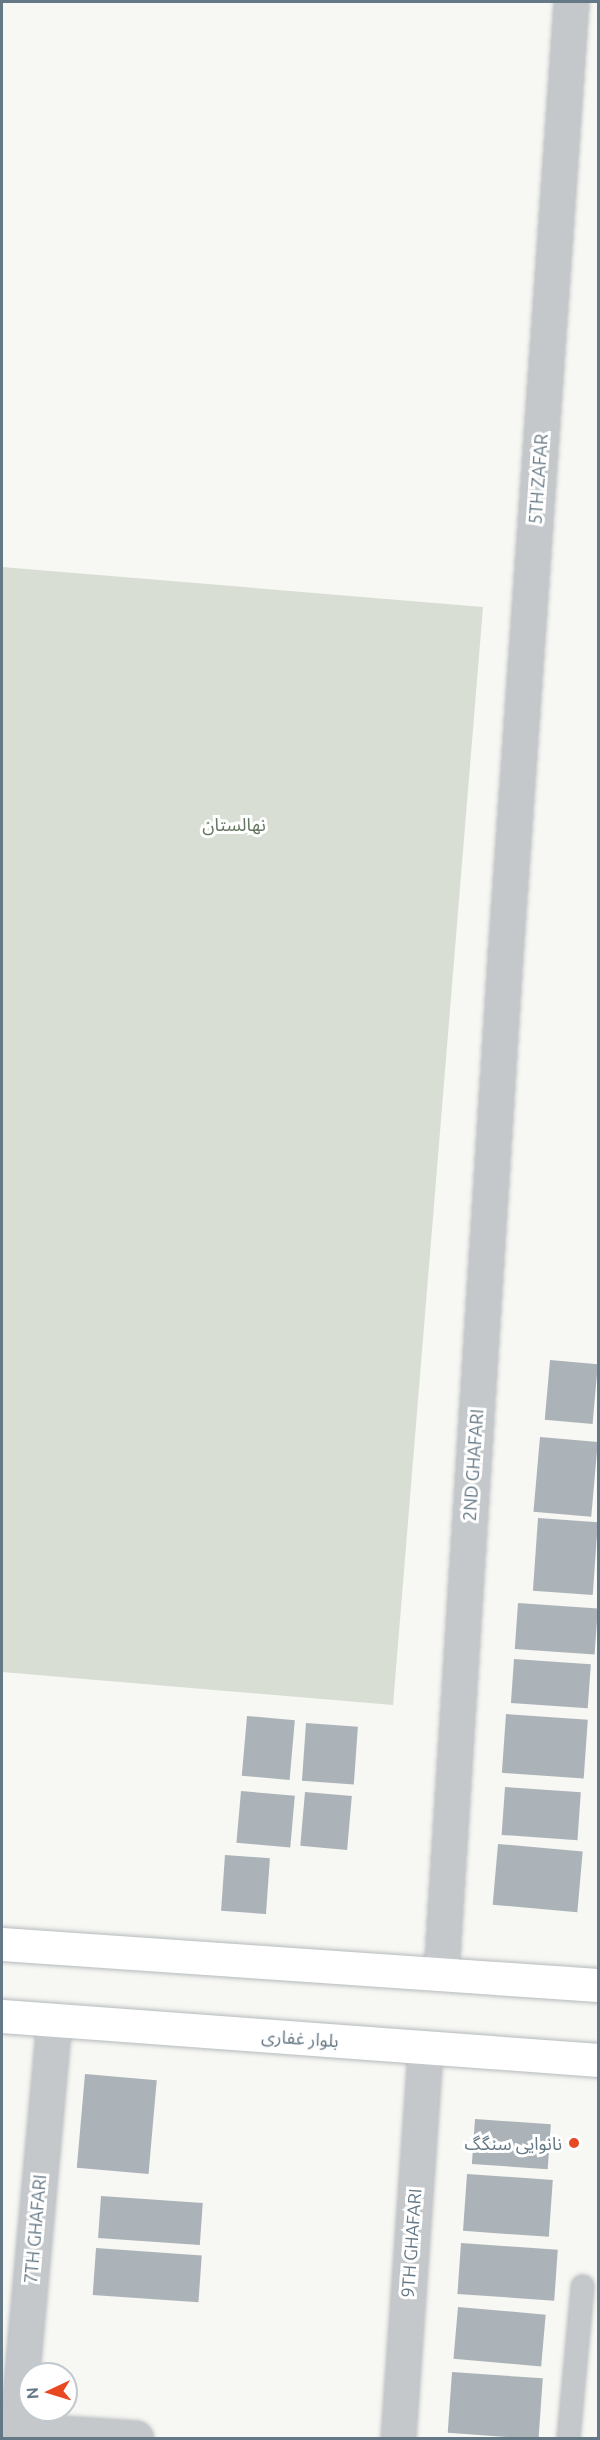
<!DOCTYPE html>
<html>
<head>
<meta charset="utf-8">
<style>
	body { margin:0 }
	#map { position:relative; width:600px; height:2440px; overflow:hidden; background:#f7f7f3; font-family:Ubuntu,"Noto Sans Arabic",sans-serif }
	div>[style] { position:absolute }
	.green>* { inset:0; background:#d8ded4 }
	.building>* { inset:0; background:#abb3b9; transform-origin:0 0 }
	.roads { filter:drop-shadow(0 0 2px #b5babd) drop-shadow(0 0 2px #b5babd) }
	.service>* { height:21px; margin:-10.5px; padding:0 10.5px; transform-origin:10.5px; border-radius:10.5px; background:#c4c8cb }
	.minor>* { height:33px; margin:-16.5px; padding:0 16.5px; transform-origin:16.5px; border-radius:16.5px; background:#c4c8cb }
	.primary>* { height:33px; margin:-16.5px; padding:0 16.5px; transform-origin:16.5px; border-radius:16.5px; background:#fff }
	.dots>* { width:16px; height:16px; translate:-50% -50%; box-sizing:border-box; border:3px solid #fff; border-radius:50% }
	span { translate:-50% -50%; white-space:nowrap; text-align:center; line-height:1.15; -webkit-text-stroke:6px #fff; paint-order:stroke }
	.street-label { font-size:18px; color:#657885 }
	.park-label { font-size:18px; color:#657760 }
	.poi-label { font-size:18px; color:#657885 }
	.right { translate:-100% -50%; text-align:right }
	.frame { position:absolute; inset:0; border:3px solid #657885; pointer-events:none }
	.north { position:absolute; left:18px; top:2362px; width:60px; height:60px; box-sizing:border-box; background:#fff; border:2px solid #c1c9ce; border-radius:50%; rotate:266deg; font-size:16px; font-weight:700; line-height:24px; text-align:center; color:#657885 }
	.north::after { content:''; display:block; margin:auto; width:21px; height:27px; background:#e84921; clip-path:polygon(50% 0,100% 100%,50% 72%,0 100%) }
</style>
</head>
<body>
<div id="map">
	<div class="green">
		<i style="clip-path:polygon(2px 567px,483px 607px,393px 1705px,2px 1672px)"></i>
	</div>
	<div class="building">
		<i style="left:550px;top:1360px;width:48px;height:60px;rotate:5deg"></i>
		<i style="left:540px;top:1437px;width:58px;height:75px;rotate:5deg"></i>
		<i style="left:538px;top:1518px;width:60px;height:73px;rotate:4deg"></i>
		<i style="left:518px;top:1603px;width:80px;height:46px;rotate:4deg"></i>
		<i style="left:514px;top:1659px;width:77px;height:44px;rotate:4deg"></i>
		<i style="left:506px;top:1714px;width:82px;height:59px;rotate:4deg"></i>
		<i style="left:247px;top:1716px;width:48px;height:60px;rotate:5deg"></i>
		<i style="left:306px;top:1723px;width:52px;height:58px;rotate:4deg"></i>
		<i style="left:505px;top:1787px;width:76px;height:48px;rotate:4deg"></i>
		<i style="left:241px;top:1791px;width:54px;height:52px;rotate:5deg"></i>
		<i style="left:305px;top:1792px;width:47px;height:54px;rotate:5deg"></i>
		<i style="left:498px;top:1844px;width:85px;height:61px;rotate:5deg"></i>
		<i style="left:225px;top:1855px;width:45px;height:56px;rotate:4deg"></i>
		<i style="left:85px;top:2074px;width:72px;height:94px;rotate:5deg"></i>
		<i style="left:475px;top:2119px;width:76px;height:45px;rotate:4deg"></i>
		<i style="left:467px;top:2174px;width:86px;height:57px;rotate:4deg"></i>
		<i style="left:101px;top:2196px;width:102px;height:42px;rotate:4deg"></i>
		<i style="left:461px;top:2243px;width:97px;height:51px;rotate:4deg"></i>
		<i style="left:96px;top:2248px;width:106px;height:47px;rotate:4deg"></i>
		<i style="left:458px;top:2307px;width:88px;height:52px;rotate:5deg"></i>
		<i style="left:452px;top:2372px;width:91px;height:61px;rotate:4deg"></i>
	</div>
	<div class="roads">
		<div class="service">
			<i style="left:568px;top:2438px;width:153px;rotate:-84.7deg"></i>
		</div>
		<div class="minor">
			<i style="left:441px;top:1974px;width:1020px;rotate:-86.4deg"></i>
			<i style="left:505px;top:956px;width:956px;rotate:-86.04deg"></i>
			<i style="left:2px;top:2429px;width:134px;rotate:3.8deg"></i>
			<i style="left:16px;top:2438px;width:420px;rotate:-84.8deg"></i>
			<i style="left:398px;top:2438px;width:392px;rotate:-86deg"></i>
		</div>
		<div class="primary">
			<i style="left:2px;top:1944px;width:597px;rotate:3.94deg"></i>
			<i style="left:2px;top:2016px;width:598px;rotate:4.22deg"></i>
		</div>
	</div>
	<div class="dots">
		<i style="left:574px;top:2143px;background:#e84921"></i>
	</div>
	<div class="street-label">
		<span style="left:538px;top:479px;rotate:-86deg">5TH ZAFAR</span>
		<span style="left:473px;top:1465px;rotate:-86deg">2ND GHAFARI</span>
		<span style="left:300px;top:2038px;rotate:4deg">بلوار غفاری</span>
		<span style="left:35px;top:2229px;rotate:-85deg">7TH GHAFARI</span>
		<span style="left:411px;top:2243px;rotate:-86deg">9TH GHAFARI</span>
	</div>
	<div class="park-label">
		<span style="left:234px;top:824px">نهالستان</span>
	</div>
	<div class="poi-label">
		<span class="right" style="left:562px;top:2143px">نانوایی سنگگ</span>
	</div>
	<div class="frame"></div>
	<div class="north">N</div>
</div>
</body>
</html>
